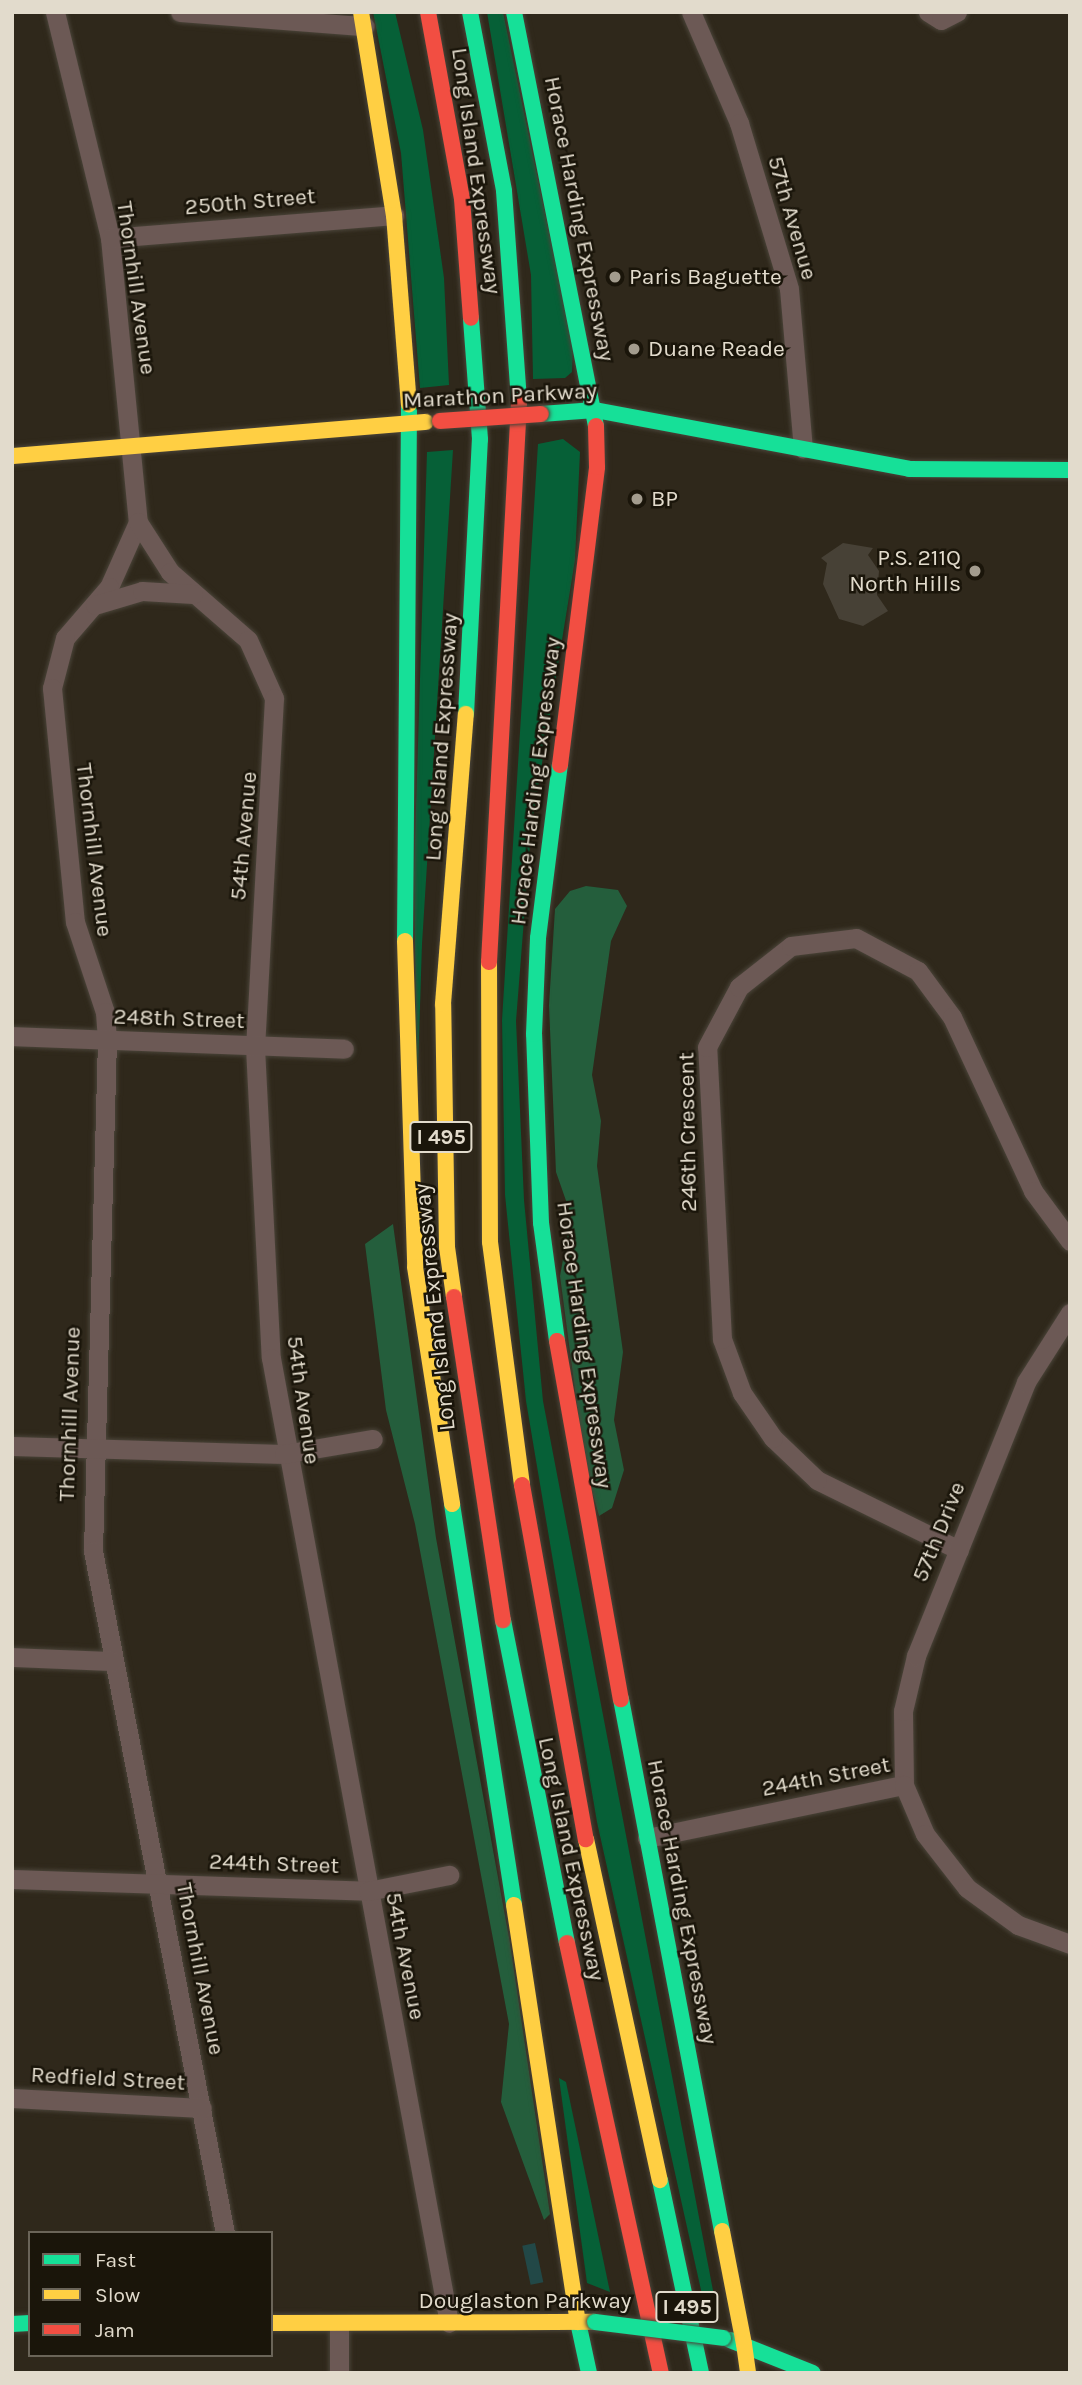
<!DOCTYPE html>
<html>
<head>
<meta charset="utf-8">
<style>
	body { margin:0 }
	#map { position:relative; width:1082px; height:2385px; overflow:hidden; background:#2f281b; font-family:Karla,sans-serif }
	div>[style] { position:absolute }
	.green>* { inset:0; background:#066037 }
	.forest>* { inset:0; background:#245e3c }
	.water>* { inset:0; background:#224847; transform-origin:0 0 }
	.building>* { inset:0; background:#474136 }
	.roads { filter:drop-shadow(0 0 2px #4a4439) drop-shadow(0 0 2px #4a4439) }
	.street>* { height:19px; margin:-9.5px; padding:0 9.5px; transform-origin:9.5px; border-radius:9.5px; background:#6c5955 }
	.fast>* { height:16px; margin:-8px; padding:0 8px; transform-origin:8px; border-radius:8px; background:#16e098 }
	.slow>* { height:16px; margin:-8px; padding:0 8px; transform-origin:8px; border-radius:8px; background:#ffcf43 }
	.jam>* { height:16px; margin:-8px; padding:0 8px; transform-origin:8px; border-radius:8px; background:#f24e42 }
	.bridges { filter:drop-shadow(0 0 2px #4a4439) drop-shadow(0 0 2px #4a4439) }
	.fast-bridge>* { height:16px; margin:-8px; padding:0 8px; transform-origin:8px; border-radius:8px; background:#16e098 }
	.jam-bridge>* { height:16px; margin:-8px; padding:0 8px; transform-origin:8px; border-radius:8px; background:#f24e42 }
	.dots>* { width:19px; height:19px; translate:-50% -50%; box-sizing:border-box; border:4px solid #1a150a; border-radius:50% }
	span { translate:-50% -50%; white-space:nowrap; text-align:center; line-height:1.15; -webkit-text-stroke:5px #1a150a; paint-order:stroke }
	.shield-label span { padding:2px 5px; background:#1a150a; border:2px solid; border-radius:5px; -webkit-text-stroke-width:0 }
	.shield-label { font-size:21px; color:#e2dbcc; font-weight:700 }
	.street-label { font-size:23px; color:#e2dbcc }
	.poi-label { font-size:23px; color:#e2dbcc }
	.left { translate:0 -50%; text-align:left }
	.right { translate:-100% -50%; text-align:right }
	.frame { position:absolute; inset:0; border:14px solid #e2dbcc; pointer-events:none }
	.legend { position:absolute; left:28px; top:2231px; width:245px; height:126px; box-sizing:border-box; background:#1a150a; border:2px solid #6a6458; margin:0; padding:9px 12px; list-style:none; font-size:21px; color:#e2dbcc }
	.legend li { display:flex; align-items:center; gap:14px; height:35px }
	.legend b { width:35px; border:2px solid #6a6458 }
</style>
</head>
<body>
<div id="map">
	<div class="green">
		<i style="clip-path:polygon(373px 12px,395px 12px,423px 130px,444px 278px,449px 385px,420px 388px,401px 153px)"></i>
		<i style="clip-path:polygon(487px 12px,503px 12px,573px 347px,572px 372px,565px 378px,533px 379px,531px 275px)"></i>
		<i style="clip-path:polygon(563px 439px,580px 452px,575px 560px,531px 831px,516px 1021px,524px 1200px,543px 1401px,715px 2301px,703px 2299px,597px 1822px,526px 1401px,505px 1195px,502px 1020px,538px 444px)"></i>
		<i style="clip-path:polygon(453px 450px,422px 944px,417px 1100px,414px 873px,427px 452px)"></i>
		<i style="clip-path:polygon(559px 2078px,566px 2082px,610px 2292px,587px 2283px)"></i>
	</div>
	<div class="forest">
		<i style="clip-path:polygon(586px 886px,618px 890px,627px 906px,611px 941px,592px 1075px,601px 1121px,597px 1166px,623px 1352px,614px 1420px,624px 1470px,612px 1508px,599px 1516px,585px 1466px,560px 1276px,571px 1215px,556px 1172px,549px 1005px,555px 909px,570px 891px)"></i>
		<i style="clip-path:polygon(393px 1224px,436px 1538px,510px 1943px,550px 2214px,544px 2220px,501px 2102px,509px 2024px,415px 1524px,386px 1410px,365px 1244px)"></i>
	</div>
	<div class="water">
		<i style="left:535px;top:2243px;width:40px;height:13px;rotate:78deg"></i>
	</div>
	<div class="building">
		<i style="clip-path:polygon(843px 543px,873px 548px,868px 555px,879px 571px,877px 595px,888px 611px,863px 626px,839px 619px,823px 584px,827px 563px,821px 558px)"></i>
	</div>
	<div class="roads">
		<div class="street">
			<i style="left:55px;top:12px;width:233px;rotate:76.3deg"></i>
			<i style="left:110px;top:238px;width:285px;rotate:84.4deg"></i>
			<i style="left:138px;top:522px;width:71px;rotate:114deg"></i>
			<i style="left:109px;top:587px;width:67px;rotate:130.8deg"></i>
			<i style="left:65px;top:638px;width:52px;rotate:104.6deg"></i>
			<i style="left:52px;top:688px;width:235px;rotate:84.4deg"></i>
			<i style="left:75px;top:922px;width:95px;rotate:71.6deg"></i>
			<i style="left:105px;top:1012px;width:28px;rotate:86deg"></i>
			<i style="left:107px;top:1040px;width:511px;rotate:91.57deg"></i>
			<i style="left:93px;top:1551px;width:695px;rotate:79.05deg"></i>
			<i style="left:180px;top:12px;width:185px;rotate:4.4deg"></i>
			<i style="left:691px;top:12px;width:121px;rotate:66.6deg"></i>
			<i style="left:739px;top:123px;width:173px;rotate:73.2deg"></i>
			<i style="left:789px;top:289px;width:160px;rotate:85deg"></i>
			<i style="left:928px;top:12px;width:15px;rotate:32deg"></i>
			<i style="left:941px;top:20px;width:18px;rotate:-27deg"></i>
			<i style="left:110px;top:238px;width:285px;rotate:-4.6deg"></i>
			<i style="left:138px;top:522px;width:59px;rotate:57.4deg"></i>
			<i style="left:170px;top:572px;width:103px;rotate:41.1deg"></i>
			<i style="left:248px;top:640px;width:64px;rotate:65.9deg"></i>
			<i style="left:274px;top:698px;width:350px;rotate:93.1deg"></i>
			<i style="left:255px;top:1047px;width:311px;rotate:87.1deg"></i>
			<i style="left:271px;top:1358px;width:981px;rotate:79.55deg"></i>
			<i style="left:95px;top:605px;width:49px;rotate:-16.6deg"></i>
			<i style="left:142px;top:591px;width:51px;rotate:3.4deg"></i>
			<i style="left:12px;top:1036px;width:332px;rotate:2.2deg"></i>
			<i style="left:12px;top:1446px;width:272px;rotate:1.7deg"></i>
			<i style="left:284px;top:1454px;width:90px;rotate:-9.6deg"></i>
			<i style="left:959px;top:1550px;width:158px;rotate:-153.8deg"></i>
			<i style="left:817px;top:1480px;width:61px;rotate:-136.3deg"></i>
			<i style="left:773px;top:1438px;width:55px;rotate:-124.6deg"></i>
			<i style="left:742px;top:1393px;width:58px;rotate:-110.3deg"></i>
			<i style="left:722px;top:1339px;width:292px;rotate:-92.9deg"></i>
			<i style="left:707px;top:1047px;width:68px;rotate:-61.9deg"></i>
			<i style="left:739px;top:987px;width:66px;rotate:-38.3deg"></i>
			<i style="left:791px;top:946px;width:65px;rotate:-7deg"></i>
			<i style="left:856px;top:938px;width:70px;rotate:28deg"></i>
			<i style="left:918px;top:971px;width:57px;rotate:53.5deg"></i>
			<i style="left:952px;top:1017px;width:192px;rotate:65deg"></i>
			<i style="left:1033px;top:1191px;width:62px;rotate:53.5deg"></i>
			<i style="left:12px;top:1657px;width:101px;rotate:2.3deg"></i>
			<i style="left:904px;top:1785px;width:74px;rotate:-90.8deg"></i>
			<i style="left:903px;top:1711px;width:57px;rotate:-76.7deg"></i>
			<i style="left:916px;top:1656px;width:295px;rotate:-68.1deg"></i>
			<i style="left:1026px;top:1382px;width:82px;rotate:-57.5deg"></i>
			<i style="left:647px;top:1838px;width:262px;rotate:-11.7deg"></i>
			<i style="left:904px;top:1785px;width:53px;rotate:66.8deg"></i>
			<i style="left:925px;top:1834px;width:68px;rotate:52.1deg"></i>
			<i style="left:967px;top:1888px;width:63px;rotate:36deg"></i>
			<i style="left:1018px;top:1925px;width:55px;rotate:20.1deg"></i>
			<i style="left:12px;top:1879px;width:356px;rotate:1.9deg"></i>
			<i style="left:368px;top:1891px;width:83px;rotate:-11.2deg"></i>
			<i style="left:12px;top:2098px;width:190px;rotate:3deg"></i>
			<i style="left:339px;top:2324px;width:49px;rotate:90deg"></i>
		</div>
		<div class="fast">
			<i style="left:470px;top:12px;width:182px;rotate:79.2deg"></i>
			<i style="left:504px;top:191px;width:212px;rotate:85.9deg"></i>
			<i style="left:514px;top:12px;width:422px;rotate:78.8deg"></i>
			<i style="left:541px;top:414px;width:54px;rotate:-4.2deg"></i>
			<i style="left:595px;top:410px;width:319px;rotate:10.6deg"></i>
			<i style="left:909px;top:469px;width:161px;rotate:0.4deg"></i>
			<i style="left:466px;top:714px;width:275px;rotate:-87.1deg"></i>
			<i style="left:480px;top:439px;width:121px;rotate:-94.3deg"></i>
			<i style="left:405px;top:941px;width:537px;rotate:-89.57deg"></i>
			<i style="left:557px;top:1341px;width:119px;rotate:-97.7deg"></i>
			<i style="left:541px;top:1223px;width:189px;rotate:-92.1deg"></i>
			<i style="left:534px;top:1034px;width:96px;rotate:-87.6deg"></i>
			<i style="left:538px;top:938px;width:174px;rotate:-82.8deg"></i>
			<i style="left:452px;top:1504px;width:406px;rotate:81.2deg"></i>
			<i style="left:503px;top:1620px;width:329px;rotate:78.8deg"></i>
			<i style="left:621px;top:1699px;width:542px;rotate:79.25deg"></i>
			<i style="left:660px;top:2180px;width:197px;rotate:78deg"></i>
			<i style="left:578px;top:2322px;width:52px;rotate:77.8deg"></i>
			<i style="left:12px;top:2324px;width:18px;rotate:-3deg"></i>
			<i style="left:730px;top:2340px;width:89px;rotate:21.7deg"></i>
		</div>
		<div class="slow">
			<i style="left:361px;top:12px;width:206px;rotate:80.8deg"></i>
			<i style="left:394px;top:215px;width:190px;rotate:85.5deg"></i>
			<i style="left:12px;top:456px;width:415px;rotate:-4.7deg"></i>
			<i style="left:405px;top:941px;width:326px;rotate:88.2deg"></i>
			<i style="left:415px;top:1267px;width:240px;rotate:81.1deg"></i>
			<i style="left:489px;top:962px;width:280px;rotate:89.8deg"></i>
			<i style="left:490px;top:1242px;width:245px;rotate:82.5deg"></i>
			<i style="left:454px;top:1297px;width:50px;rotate:-98deg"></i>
			<i style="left:447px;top:1247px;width:243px;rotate:-90.9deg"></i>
			<i style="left:443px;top:1004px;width:291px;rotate:-85.5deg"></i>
			<i style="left:586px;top:1839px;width:349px;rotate:77.8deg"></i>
			<i style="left:514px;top:1905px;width:422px;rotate:81.3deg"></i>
			<i style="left:722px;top:2231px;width:115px;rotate:79deg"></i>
			<i style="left:271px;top:2323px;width:324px;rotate:-0.2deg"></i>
			<i style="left:744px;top:2344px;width:29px;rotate:82deg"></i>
		</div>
		<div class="jam">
			<i style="left:428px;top:12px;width:190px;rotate:79.7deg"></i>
			<i style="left:462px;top:199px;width:119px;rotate:85.7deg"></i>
			<i style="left:560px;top:765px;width:300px;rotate:-82.9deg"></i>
			<i style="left:597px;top:467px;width:41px;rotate:-91.4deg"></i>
			<i style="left:489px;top:962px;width:561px;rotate:-86.93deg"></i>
			<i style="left:454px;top:1297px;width:327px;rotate:81.4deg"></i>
			<i style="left:557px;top:1341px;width:364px;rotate:79.9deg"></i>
			<i style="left:522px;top:1485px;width:360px;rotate:79.8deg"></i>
			<i style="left:567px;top:1943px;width:440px;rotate:77.7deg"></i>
		</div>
	</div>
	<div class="bridges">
		<div class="fast-bridge">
			<i style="left:595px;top:2322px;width:129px;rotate:7.1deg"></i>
		</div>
		<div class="jam-bridge">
			<i style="left:440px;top:421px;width:101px;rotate:-4deg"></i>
		</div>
	</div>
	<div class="dots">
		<i style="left:615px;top:277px;background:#a39c8e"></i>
		<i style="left:634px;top:349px;background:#a39c8e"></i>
		<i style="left:637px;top:499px;background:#a39c8e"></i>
		<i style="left:975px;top:571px;background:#a39c8e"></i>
	</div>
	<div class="shield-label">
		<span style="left:441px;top:1137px">I 495</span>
		<span style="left:687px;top:2307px">I 495</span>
	</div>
	<div class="street-label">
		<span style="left:476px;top:171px;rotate:82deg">Long Island Expressway</span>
		<span style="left:250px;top:202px;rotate:-5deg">250th Street</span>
		<span style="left:792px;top:218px;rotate:74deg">57th Avenue</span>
		<span style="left:579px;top:219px;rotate:79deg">Horace Harding Expressway</span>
		<span style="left:136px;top:288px;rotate:82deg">Thornhill Avenue</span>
		<span style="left:500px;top:396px;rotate:-3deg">Marathon Parkway</span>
		<span style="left:442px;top:737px;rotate:-86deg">Long Island Expressway</span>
		<span style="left:536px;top:781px;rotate:-83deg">Horace Harding Expressway</span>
		<span style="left:244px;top:836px;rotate:-85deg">54th Avenue</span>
		<span style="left:94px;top:850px;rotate:83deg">Thornhill Avenue</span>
		<span style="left:179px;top:1019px;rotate:2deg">248th Street</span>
		<span style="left:688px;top:1132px;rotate:-91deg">246th Crescent</span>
		<span style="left:435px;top:1307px;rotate:-96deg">Long Island Expressway</span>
		<span style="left:584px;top:1345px;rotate:82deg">Horace Harding Expressway</span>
		<span style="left:303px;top:1400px;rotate:82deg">54th Avenue</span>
		<span style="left:70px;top:1414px;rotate:-88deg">Thornhill Avenue</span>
		<span style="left:939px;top:1532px;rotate:-68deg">57th Drive</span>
		<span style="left:826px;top:1777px;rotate:-11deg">244th Street</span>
		<span style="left:571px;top:1859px;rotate:78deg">Long Island Expressway</span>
		<span style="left:274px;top:1864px;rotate:2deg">244th Street</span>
		<span style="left:682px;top:1902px;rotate:79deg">Horace Harding Expressway</span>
		<span style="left:405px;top:1956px;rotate:79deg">54th Avenue</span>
		<span style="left:200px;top:1969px;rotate:79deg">Thornhill Avenue</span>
		<span style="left:108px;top:2079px;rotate:3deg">Redfield Street</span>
		<span style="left:525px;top:2301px">Douglaston Parkway</span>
	</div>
	<div class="poi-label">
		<span class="left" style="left:629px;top:277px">Paris Baguette</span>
		<span class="left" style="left:648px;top:349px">Duane Reade</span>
		<span class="left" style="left:651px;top:499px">BP</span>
		<span class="right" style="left:961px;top:571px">P.S. 211Q<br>North Hills</span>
	</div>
	<div class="frame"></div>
	<ul class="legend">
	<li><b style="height:9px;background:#16e098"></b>Fast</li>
	<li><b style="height:9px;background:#ffcf43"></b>Slow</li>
	<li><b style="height:9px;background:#f24e42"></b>Jam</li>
	</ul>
</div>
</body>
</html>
